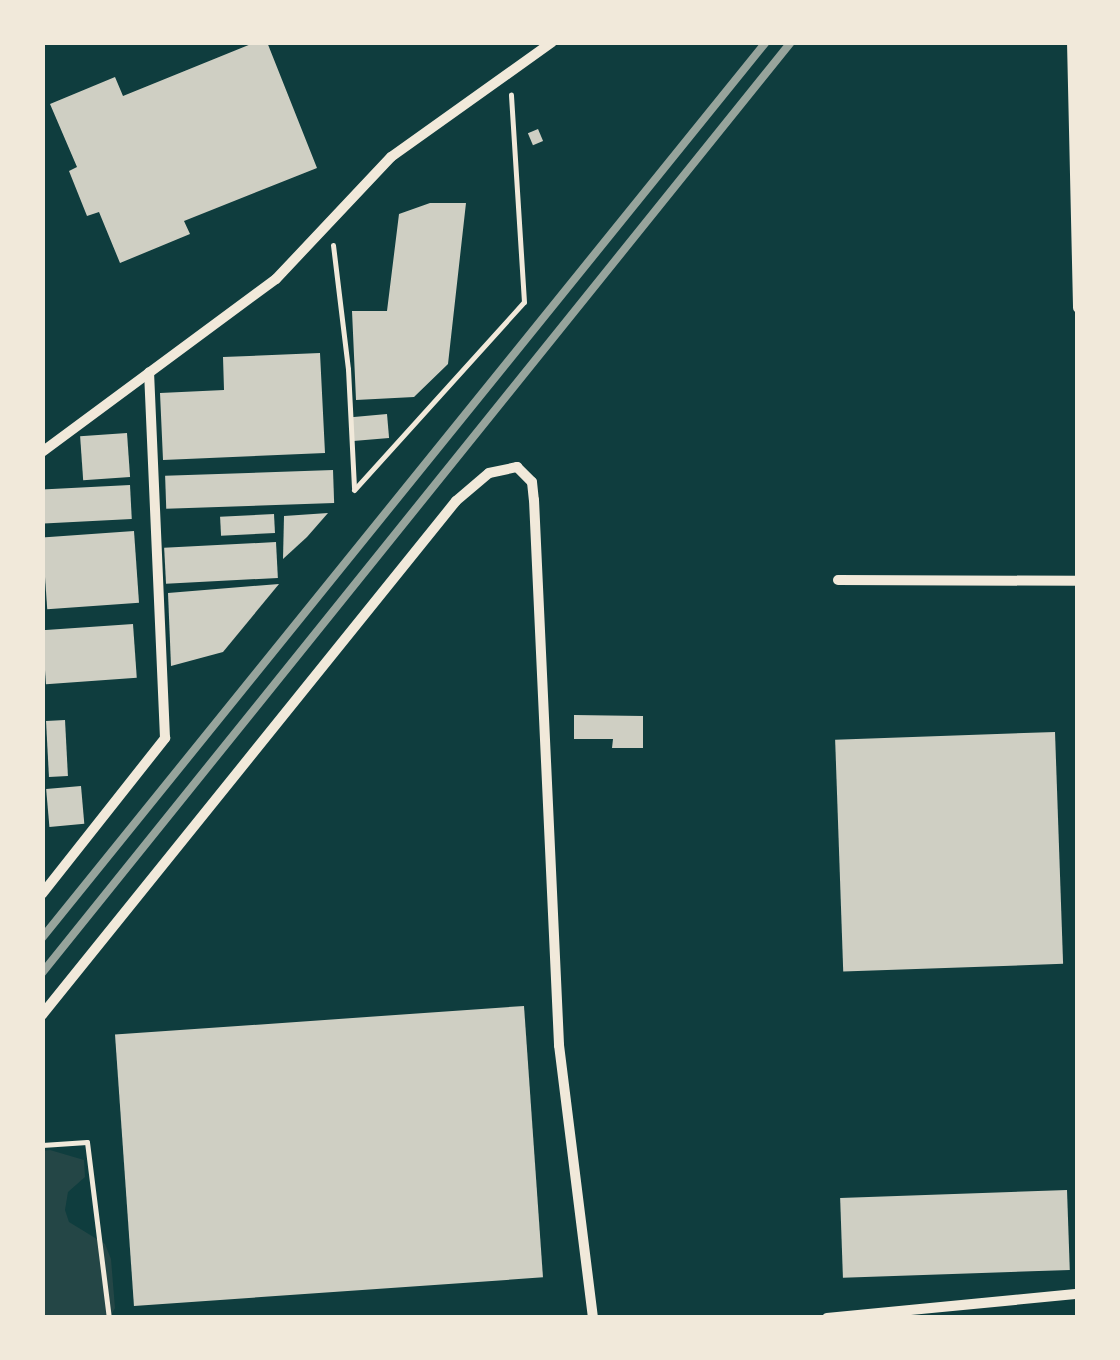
<!DOCTYPE html>
<html>
<head>
<meta charset="utf-8">
<style>
	body { margin:0 }
	#map { position:relative; width:1120px; height:1360px; overflow:hidden; background:#0f3d3e; font-family:"PT Sans",sans-serif }
	div>[style] { position:absolute }
	.green>* { inset:0; background:#244646 }
	.building>* { inset:0; background:#cfcfc3; transform-origin:0 0 }
	.path>* { height:5px; margin:-2.5px; padding:0 2.5px; transform-origin:2.5px; border-radius:2.5px; background:#f1e9da }
	.minor>* { height:10px; margin:-5px; padding:0 5px; transform-origin:5px; border-radius:5px; background:#f1e9da }
	.rail>* { height:8px; margin:-4px; padding:0 4px; transform-origin:4px; border-radius:4px; background:#97a49c }
	span { translate:-50% -50%; white-space:nowrap; text-align:center; line-height:1.15; -webkit-text-stroke:8px #f1e9da; paint-order:stroke }
	.frame { position:absolute; inset:0; border:45px solid #f1e9da; pointer-events:none }
</style>
</head>
<body>
<div id="map">
	<div class="green">
		<i style="clip-path:polygon(50px 1150px,84px 1160px,85px 1177px,68px 1192px,65px 1210px,69px 1222px,105px 1244px,111px 1259px,115px 1308px,110px 1317px,43px 1318px,42px 1151px)"></i>
	</div>
	<div class="building">
		<i style="clip-path:polygon(256px 42px,267px 42px,317px 168px,184px 221px,190px 234px,120px 263px,99px 212px,87px 216px,69px 171px,77px 167px,50px 104px,115px 77px,123px 96px)"></i>
		<i style="left:538px;top:129px;width:13px;height:11px;rotate:67deg"></i>
		<i style="clip-path:polygon(430px 203px,466px 203px,448px 364px,414px 397px,356px 400px,352px 311px,387px 311px,399px 214px)"></i>
		<i style="clip-path:polygon(320px 353px,325px 453px,163px 460px,160px 393px,224px 390px,223px 357px)"></i>
		<i style="left:387px;top:414px;width:24px;height:36px;rotate:85deg"></i>
		<i style="left:127px;top:433px;width:44px;height:47px;rotate:86deg"></i>
		<i style="left:333px;top:470px;width:33px;height:168px;rotate:88deg"></i>
		<i style="left:130px;top:485px;width:34px;height:88px;rotate:87deg"></i>
		<i style="clip-path:polygon(328px 513px,307px 537px,283px 559px,284px 516px)"></i>
		<i style="left:274px;top:514px;width:19px;height:54px;rotate:87deg"></i>
		<i style="left:134px;top:531px;width:72px;height:92px;rotate:86deg"></i>
		<i style="left:276px;top:542px;width:36px;height:112px;rotate:87deg"></i>
		<i style="clip-path:polygon(279px 584px,223px 652px,171px 666px,168px 593px)"></i>
		<i style="left:133px;top:624px;width:54px;height:91px;rotate:86deg"></i>
		<i style="clip-path:polygon(574px 715px,643px 716px,643px 748px,612px 748px,613px 739px,574px 739px)"></i>
		<i style="left:65px;top:720px;width:56px;height:19px;rotate:87deg"></i>
		<i style="left:1055px;top:732px;width:232px;height:220px;rotate:88deg"></i>
		<i style="left:81px;top:786px;width:38px;height:35px;rotate:85deg"></i>
		<i style="left:524px;top:1006px;width:272px;height:410px;rotate:86deg"></i>
		<i style="left:1067px;top:1190px;width:80px;height:227px;rotate:88deg"></i>
	</div>
	<div class="path">
		<i style="left:333px;top:245px;width:125px;rotate:83.1deg"></i>
		<i style="left:348px;top:369px;width:119px;rotate:87.1deg"></i>
		<i style="left:354px;top:490px;width:253px;rotate:-47.9deg"></i>
		<i style="left:524px;top:302px;width:208px;rotate:-93.6deg"></i>
		<i style="left:42px;top:1145px;width:45px;rotate:-3.8deg"></i>
		<i style="left:87px;top:1142px;width:177px;rotate:82.9deg"></i>
	</div>
	<div class="minor">
		<i style="left:1072px;top:42px;width:266px;rotate:88.7deg"></i>
		<i style="left:42px;top:452px;width:291px;rotate:-36.5deg"></i>
		<i style="left:276px;top:279px;width:168px;rotate:-46.7deg"></i>
		<i style="left:391px;top:157px;width:198px;rotate:-35.5deg"></i>
		<i style="left:838px;top:580px;width:240px;rotate:0.2deg"></i>
		<i style="left:42px;top:894px;width:199px;rotate:-51.7deg"></i>
		<i style="left:165px;top:738px;width:366px;rotate:-92.5deg"></i>
		<i style="left:42px;top:1015px;width:660px;rotate:-51.15deg"></i>
		<i style="left:456px;top:501px;width:43px;rotate:-40.3deg"></i>
		<i style="left:489px;top:473px;width:29px;rotate:-12deg"></i>
		<i style="left:517px;top:467px;width:21px;rotate:45deg"></i>
		<i style="left:532px;top:482px;width:18px;rotate:84deg"></i>
		<i style="left:534px;top:500px;width:546px;rotate:87.37deg"></i>
		<i style="left:559px;top:1045px;width:275px;rotate:82.9deg"></i>
		<i style="left:827px;top:1318px;width:252px;rotate:-5.5deg"></i>
	</div>
	<div class="rail">
		<i style="left:42px;top:938px;width:1152px;rotate:-51.06deg"></i>
		<i style="left:42px;top:973px;width:1195px;rotate:-51.18deg"></i>
	</div>
	<div class="frame"></div>
</div>
</body>
</html>
